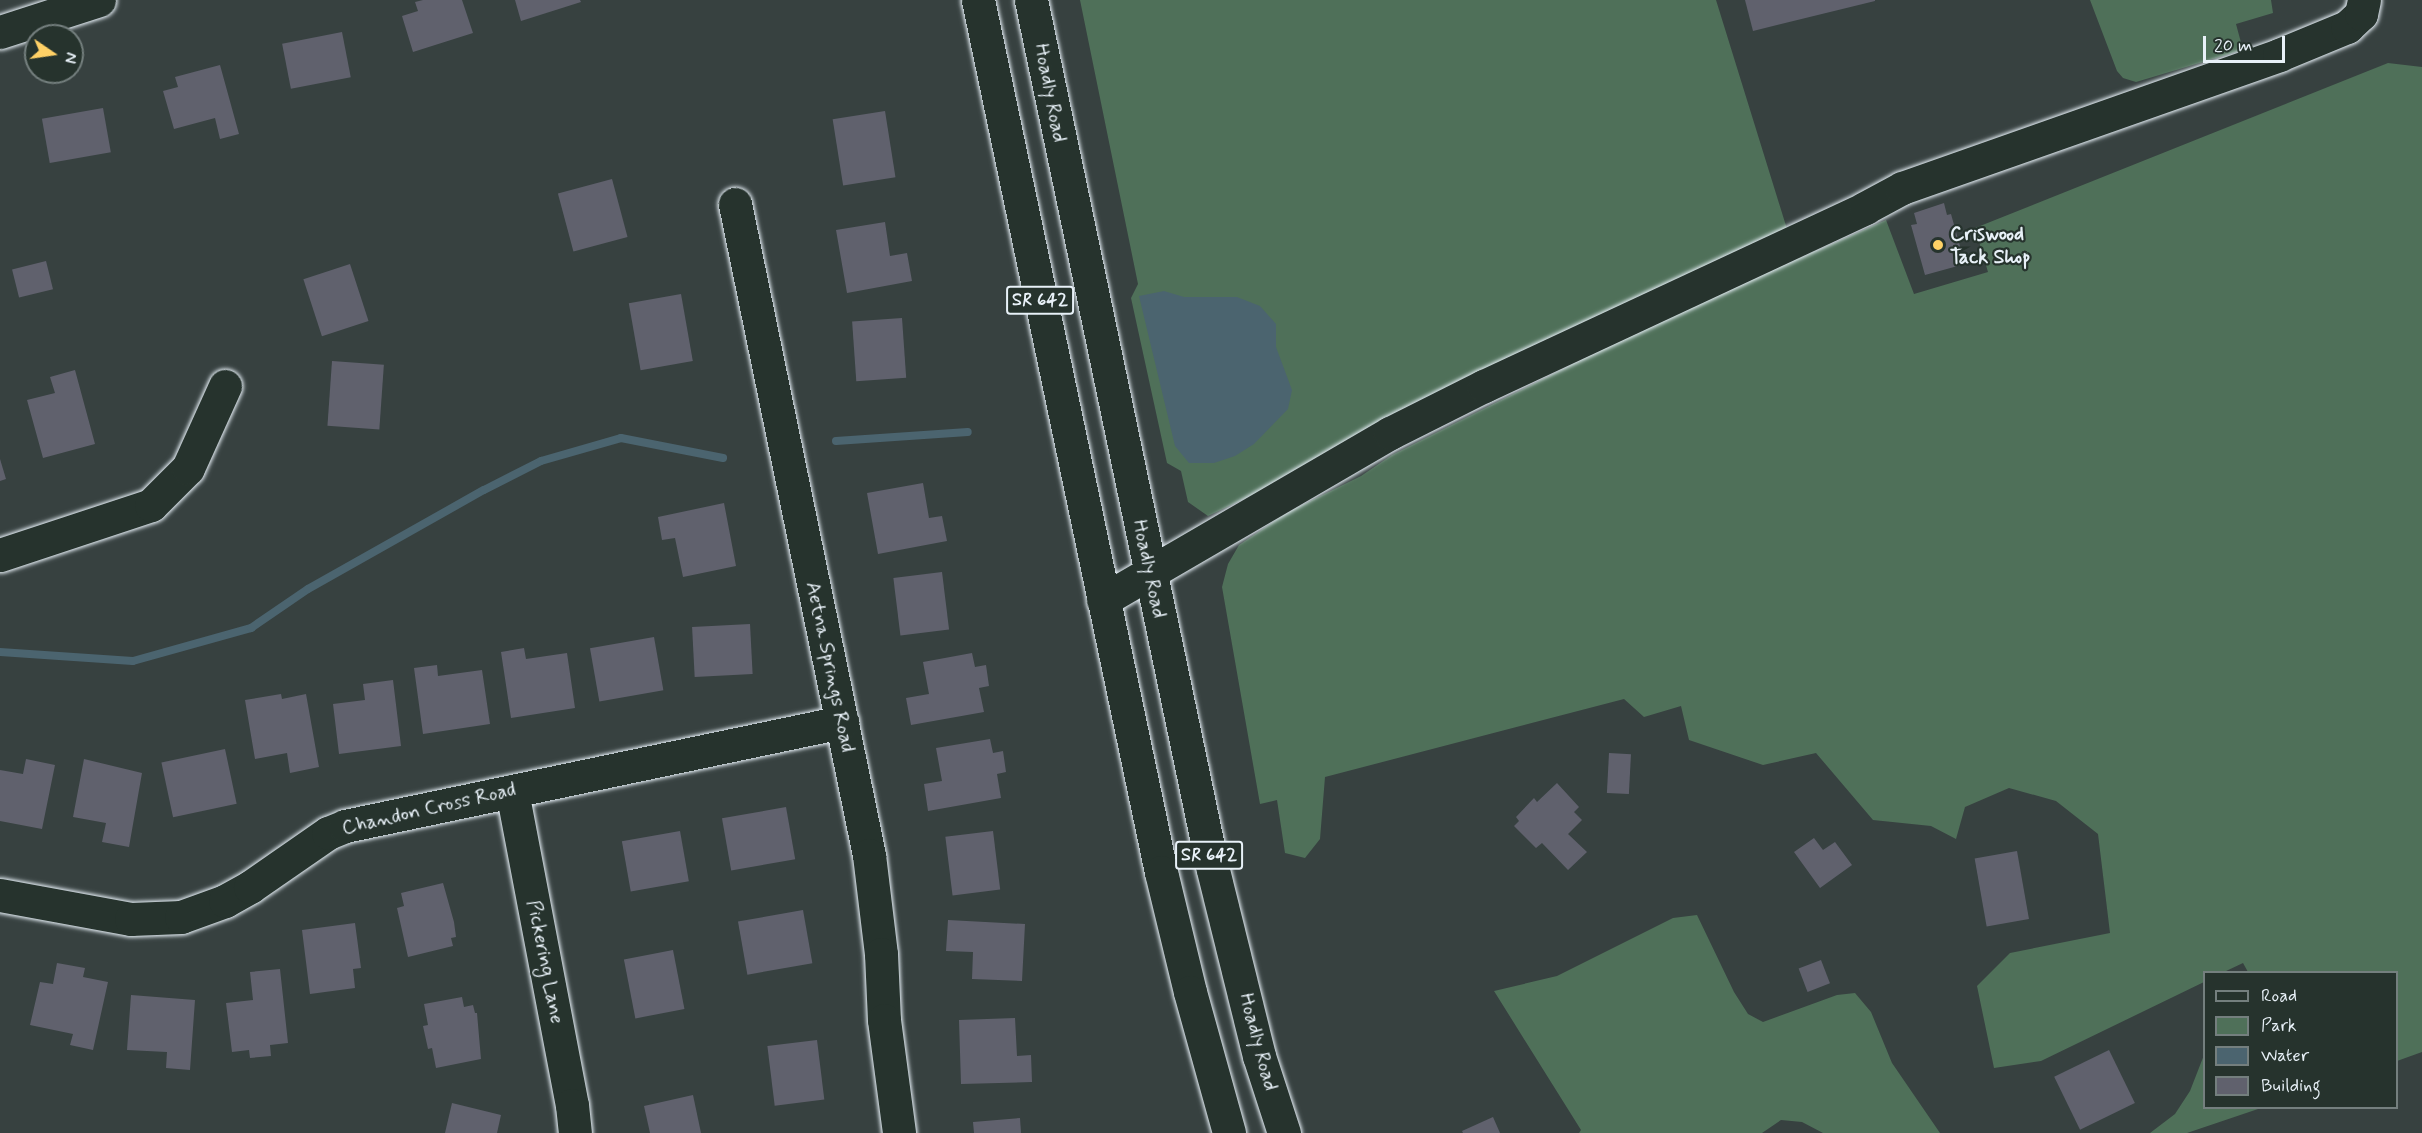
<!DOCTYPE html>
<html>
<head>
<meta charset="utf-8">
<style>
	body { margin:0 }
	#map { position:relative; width:2422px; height:1133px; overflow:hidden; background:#374140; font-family:Mynerve,sans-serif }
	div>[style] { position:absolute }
	.green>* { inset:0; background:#4f7059 }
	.water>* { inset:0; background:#4b646f }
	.stream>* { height:8px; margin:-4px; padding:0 4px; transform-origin:4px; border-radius:4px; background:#4b646f }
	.building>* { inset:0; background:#60616d; transform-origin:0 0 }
	.roads { filter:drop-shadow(0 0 2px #e8f1f8) drop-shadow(0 0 2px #e8f1f8) }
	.minor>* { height:33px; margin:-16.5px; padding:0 16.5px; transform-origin:16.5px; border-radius:16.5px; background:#26332d }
	.major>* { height:33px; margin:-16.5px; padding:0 16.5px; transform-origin:16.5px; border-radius:16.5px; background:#26332d }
	.dots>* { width:16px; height:16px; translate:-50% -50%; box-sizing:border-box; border:3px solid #26332d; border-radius:50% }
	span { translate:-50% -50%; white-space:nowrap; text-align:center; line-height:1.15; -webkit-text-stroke:4.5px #26332d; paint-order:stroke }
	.shield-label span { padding:2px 4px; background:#26332d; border:2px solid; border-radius:4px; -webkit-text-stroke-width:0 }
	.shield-label { font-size:18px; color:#e8f1f8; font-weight:700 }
	.street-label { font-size:20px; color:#e8f1f8 }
	.poi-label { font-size:20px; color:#e8f1f8; font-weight:700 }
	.left { translate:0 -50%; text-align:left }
	.legend { position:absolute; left:2203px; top:971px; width:195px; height:138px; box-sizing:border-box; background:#26332d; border:2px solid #747f7e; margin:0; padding:8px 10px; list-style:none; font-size:18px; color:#e8f1f8 }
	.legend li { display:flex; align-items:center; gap:12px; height:30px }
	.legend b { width:30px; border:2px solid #747f7e }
	.north { position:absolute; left:24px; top:24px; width:60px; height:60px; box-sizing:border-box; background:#26332d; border:2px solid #747f7e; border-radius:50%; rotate:103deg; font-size:16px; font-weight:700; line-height:24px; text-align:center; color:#e8f1f8 }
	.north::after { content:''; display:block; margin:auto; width:21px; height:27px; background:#ffd166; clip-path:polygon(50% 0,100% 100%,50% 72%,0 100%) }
	.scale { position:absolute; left:2203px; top:36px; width:82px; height:27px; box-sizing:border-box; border:3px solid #e8f1f8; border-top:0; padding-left:8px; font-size:18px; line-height:21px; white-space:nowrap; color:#e8f1f8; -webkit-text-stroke:4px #26332d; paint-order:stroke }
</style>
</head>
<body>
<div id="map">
	<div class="green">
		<i style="clip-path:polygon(1080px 0,1716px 0,1787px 229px,1518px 370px,1208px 516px,1188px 502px,1181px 471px,1167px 463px,1131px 298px,1138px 284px)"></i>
		<i style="clip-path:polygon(2090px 0,2271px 0,2273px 13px,2236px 24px,2243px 50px,2136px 82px,2123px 78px,2117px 71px)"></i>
		<i style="clip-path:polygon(2388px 63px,2422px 67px,2422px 1052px,2397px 1061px,2396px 972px,2248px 972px,2243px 963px,2224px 972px,2204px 972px,2204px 982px,2041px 1061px,1994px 1068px,1977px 986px,2010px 953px,2110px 933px,2098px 834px,2056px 801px,2009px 788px,1965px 807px,1956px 839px,1931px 826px,1873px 820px,1816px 753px,1763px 765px,1689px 740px,1681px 706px,1644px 717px,1624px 699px,1325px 777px,1320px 839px,1305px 858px,1285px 853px,1277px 800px,1260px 804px,1222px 587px,1228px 564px,1239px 545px,1288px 512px,1361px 476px,1392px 455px,1668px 316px,1886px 220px,1914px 294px,1988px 272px,1975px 228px)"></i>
		<i style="clip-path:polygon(1697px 915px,1734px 992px,1748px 1014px,1763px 1022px,1837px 995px,1855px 993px,1871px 1012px,1892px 1063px,1940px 1133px,1823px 1133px,1802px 1122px,1781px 1120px,1762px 1133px,1579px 1133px,1581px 1130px,1494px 991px,1557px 976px,1673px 918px)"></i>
		<i style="clip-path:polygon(2204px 1055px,2204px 1108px,2261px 1108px,2187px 1133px,2150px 1133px,2175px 1114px,2190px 1091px)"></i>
	</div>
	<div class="water">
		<i style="clip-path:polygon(1164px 291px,1184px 297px,1237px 297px,1260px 306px,1276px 324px,1276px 347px,1292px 390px,1288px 409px,1254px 444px,1235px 456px,1214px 463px,1189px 463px,1175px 446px,1139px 296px)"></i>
	</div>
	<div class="stream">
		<i style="left:836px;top:441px;width:132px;rotate:-3.9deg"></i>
		<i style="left:0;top:652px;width:133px;rotate:3.9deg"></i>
		<i style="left:133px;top:661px;width:123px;rotate:-15.6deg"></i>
		<i style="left:251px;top:628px;width:69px;rotate:-34.4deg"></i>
		<i style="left:308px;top:589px;width:202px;rotate:-29.4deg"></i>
		<i style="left:484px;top:490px;width:64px;rotate:-27deg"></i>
		<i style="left:541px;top:461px;width:83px;rotate:-16deg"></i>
		<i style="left:621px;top:438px;width:104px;rotate:11.1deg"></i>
	</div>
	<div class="building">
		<i style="clip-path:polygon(423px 0,462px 0,473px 33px,413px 52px,402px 16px,418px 11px,415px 2px)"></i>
		<i style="clip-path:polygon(515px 0,580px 0,581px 2px,521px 21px)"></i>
		<i style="clip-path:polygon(1745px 0,1875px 0,1875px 1px,1753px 31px)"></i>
		<i style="left:342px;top:32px;width:46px;height:61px;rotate:79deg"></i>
		<i style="clip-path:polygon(220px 65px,239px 134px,220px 139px,215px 118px,174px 129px,163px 91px,178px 87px,175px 77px)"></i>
		<i style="left:103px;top:108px;width:45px;height:62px;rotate:80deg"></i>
		<i style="left:885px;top:111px;width:67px;height:53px;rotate:81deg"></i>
		<i style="left:612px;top:179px;width:60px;height:56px;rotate:75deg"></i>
		<i style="clip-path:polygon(1944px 203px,1947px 215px,1951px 214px,1965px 264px,1925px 275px,1911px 225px,1917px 224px,1914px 213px)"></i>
		<i style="clip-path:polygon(885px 222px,890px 256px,907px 253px,912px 281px,847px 293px,836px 230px)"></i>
		<i style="left:46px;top:261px;width:29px;height:35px;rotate:76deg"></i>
		<i style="left:350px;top:264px;width:60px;height:49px;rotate:72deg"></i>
		<i style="left:681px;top:294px;width:68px;height:53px;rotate:80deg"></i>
		<i style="left:902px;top:318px;width:60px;height:50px;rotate:86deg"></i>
		<i style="left:332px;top:361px;width:52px;height:65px;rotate:4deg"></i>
		<i style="clip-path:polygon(75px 370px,95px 444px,43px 458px,27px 400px,55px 393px,50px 377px)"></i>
		<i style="clip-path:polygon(0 459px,6px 479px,0 481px)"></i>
		<i style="clip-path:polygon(923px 483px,929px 518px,942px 516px,947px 541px,878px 554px,867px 493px)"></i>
		<i style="clip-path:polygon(724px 503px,736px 566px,683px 577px,675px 538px,662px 540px,658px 517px)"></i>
		<i style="left:942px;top:572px;width:58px;height:49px;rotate:83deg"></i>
		<i style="left:750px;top:624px;width:50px;height:58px;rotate:87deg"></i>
		<i style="left:654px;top:637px;width:54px;height:65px;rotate:80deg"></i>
		<i style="clip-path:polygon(524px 648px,526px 659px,567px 653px,575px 708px,511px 718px,501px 652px)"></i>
		<i style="clip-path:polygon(972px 653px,975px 667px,986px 665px,989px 686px,979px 688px,984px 712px,911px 725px,906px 698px,929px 694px,923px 662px)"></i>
		<i style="clip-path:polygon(437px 665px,438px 676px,482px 670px,490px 724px,423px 734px,414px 668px)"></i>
		<i style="clip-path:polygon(393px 680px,401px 746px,339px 754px,333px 704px,365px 700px,363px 684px)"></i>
		<i style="clip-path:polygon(281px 694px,282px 699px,306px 694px,319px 767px,290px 773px,287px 753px,255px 759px,245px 700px)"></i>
		<i style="clip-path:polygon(990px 739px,993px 753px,1003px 751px,1006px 772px,997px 774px,1001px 798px,928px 811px,924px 784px,942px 781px,936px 748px)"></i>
		<i style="left:225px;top:749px;width:56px;height:65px;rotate:78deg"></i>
		<i style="left:1609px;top:753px;width:22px;height:40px;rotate:3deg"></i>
		<i style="clip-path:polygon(26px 759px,55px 765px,42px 829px,0 821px,0 770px,23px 774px)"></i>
		<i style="clip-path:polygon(84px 759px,142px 773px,129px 847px,102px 842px,106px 823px,73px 817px)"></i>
		<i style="clip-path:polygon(1557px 783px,1579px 807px,1574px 812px,1582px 820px,1568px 834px,1587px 852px,1568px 870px,1542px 843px,1536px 848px,1514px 826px,1519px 821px,1516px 817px,1534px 798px,1537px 802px)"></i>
		<i style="left:786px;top:807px;width:53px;height:65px;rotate:80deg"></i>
		<i style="left:680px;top:831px;width:51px;height:59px;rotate:80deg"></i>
		<i style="left:993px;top:831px;width:59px;height:48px;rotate:83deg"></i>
		<i style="clip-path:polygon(1814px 838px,1823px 850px,1835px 842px,1852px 865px,1820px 888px,1794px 852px)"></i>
		<i style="left:2017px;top:851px;width:69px;height:43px;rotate:80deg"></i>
		<i style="clip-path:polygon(443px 883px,454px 922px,456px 937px,451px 938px,453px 946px,408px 957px,397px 908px,404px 906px,401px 893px)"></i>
		<i style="left:803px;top:910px;width:54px;height:66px;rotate:80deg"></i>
		<i style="clip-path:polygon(948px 920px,1025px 924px,1022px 981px,972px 979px,973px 952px,946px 951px)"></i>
		<i style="clip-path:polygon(355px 923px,361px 968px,353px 969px,355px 988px,310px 994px,302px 930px)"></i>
		<i style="left:673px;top:950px;width:60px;height:50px;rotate:79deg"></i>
		<i style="left:1821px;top:960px;width:25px;height:24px;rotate:69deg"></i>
		<i style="clip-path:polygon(57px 963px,85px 968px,83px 977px,108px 982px,93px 1050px,70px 1045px,73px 1034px,30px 1025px,40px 982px,53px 984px)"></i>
		<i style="clip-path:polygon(280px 969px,288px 1043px,270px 1045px,271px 1056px,250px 1058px,249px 1050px,232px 1052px,226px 1003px,253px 1000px,250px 972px)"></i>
		<i style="clip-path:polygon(131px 995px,195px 1000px,190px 1070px,166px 1068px,167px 1052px,127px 1050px)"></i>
		<i style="clip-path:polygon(462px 997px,464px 1007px,473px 1005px,475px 1013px,477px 1013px,481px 1059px,436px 1068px,432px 1048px,428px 1049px,423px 1026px,428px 1025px,424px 1004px)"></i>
		<i style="clip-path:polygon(1015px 1018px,1017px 1056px,1031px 1055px,1032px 1082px,961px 1084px,959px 1020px)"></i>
		<i style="left:817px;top:1040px;width:60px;height:50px;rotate:83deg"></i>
		<i style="left:2109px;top:1050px;width:59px;height:61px;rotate:64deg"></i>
		<i style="clip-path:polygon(693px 1095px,701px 1133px,650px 1133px,644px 1106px)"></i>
		<i style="clip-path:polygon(452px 1103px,501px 1115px,497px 1133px,445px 1133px)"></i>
		<i style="clip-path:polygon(1493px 1117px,1500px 1133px,1463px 1133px,1462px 1131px)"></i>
		<i style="clip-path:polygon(1020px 1118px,1021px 1133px,974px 1133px,973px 1122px)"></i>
	</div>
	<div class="roads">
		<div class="minor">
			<i style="left:0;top:32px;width:104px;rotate:-17.9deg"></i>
			<i style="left:735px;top:204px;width:665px;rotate:78.37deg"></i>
			<i style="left:869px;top:855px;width:100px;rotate:83.1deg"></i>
			<i style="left:881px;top:954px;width:66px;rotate:87.4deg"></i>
			<i style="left:884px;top:1020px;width:114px;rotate:82.4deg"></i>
			<i style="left:0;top:555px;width:159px;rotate:-18.3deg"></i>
			<i style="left:151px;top:505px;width:52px;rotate:-45deg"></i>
			<i style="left:188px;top:468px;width:90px;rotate:-65.7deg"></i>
			<i style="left:1103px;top:600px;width:332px;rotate:-30.2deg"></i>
			<i style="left:1390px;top:433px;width:105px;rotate:-26.6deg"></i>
			<i style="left:1484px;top:386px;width:421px;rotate:-25deg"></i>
			<i style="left:1865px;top:208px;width:42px;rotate:-28.4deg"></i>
			<i style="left:1902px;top:188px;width:400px;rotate:-19.4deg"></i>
			<i style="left:2279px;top:55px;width:74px;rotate:-22.4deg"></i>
			<i style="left:2347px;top:27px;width:19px;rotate:-43deg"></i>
			<i style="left:2361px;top:14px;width:14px;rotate:-78deg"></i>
			<i style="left:512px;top:791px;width:320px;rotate:79.2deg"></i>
			<i style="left:572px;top:1105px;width:28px;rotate:84deg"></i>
			<i style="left:0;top:895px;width:133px;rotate:10.4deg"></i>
			<i style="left:131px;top:919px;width:50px;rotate:-2.3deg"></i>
			<i style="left:181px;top:917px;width:47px;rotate:-20deg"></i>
			<i style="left:225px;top:901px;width:29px;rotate:-29deg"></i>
			<i style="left:250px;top:887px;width:95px;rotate:-34.7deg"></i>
			<i style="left:328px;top:833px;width:18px;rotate:-22deg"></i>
			<i style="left:345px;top:826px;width:508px;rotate:-11.82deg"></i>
		</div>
		<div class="major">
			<i style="left:978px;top:0;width:891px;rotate:78.15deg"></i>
			<i style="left:1161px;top:872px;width:123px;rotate:76.4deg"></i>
			<i style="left:1190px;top:992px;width:146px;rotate:74.5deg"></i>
			<i style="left:1031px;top:0;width:885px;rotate:78.19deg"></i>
			<i style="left:1212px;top:866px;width:196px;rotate:76.1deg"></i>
			<i style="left:1259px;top:1056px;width:81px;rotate:72deg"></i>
		</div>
	</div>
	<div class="dots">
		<i style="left:1938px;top:245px;background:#ffd166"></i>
	</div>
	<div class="shield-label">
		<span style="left:1040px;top:300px">SR 642</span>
		<span style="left:1209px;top:855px">SR 642</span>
	</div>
	<div class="street-label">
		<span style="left:1050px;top:93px;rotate:79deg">Hoadly Road</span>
		<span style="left:1149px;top:569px;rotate:78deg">Hoadly Road</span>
		<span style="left:830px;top:667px;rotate:78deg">Aetna Springs Road</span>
		<span style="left:429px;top:809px;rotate:-13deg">Chandon Cross Road</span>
		<span style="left:545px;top:962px;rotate:79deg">Pickering Lane</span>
		<span style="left:1258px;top:1042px;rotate:75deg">Hoadly Road</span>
	</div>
	<div class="poi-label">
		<span class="left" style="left:1950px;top:246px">Criswood<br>Tack Shop</span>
	</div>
	<ul class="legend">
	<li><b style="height:8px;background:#26332d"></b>Road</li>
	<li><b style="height:16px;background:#4f7059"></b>Park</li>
	<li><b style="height:16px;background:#4b646f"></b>Water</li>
	<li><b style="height:16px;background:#60616d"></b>Building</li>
	</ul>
	<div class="north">N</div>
	<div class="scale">20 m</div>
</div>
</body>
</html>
